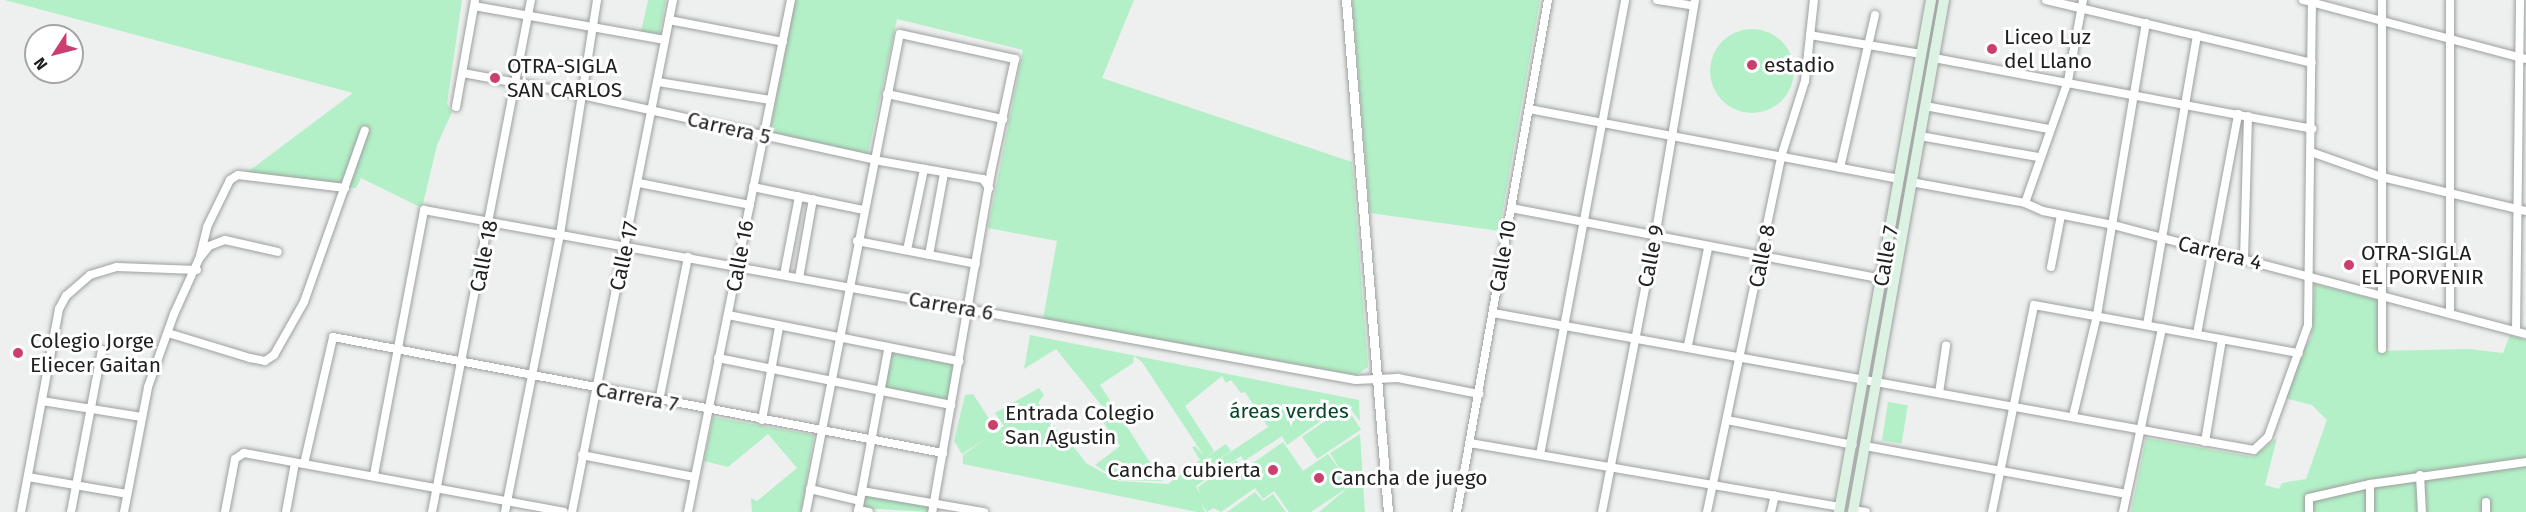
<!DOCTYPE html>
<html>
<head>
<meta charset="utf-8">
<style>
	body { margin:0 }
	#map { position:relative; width:2526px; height:512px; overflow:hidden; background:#edf0ee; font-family:"Fira Sans",sans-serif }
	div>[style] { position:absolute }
	.green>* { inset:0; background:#b3f0c7; transform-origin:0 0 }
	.round { border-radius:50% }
	.roads { filter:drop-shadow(0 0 2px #9da09e) drop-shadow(0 0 2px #9da09e) }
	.minor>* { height:8px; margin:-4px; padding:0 4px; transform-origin:4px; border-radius:4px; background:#fff }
	.tertiary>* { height:9px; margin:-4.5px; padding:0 4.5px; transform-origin:4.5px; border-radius:4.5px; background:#fff }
	.secondary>* { height:10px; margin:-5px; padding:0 5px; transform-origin:5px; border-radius:5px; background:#dcf3e4 }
	.dots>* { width:16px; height:16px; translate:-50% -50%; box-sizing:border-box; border:3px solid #fff; border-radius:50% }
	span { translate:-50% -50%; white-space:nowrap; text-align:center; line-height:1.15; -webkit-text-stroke:6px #fff; paint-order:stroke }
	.poi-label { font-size:21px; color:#202120 }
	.left { translate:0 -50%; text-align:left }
	.right { translate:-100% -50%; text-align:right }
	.street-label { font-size:21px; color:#202120 }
	.park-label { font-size:21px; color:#064626 }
	.north { position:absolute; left:24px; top:24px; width:60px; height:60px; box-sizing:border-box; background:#fff; border:2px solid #a6a6a6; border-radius:50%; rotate:234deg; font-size:16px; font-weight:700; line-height:24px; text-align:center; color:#202120 }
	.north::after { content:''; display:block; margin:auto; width:21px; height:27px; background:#cc3f6c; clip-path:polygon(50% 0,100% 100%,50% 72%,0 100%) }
</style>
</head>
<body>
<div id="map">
	<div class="green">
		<i style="clip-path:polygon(5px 0,462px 0,447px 104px,452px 112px,437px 145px,422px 208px,361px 178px,356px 188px,245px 174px,353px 93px)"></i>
		<i style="clip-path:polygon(648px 0,666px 0,659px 35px,641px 32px)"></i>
		<i style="clip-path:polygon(795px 0,1134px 0,1102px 78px,1352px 162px,1368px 367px,1356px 375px,1043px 319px,1057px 241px,988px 228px,1023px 50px,897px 19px,868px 154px,770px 132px)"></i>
		<i style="clip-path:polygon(1352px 0,1540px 0,1499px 231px,1370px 213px)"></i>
		<i class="round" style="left:1710px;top:29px;width:84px;height:84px"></i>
		<i style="clip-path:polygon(2315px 284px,2378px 300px,2378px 351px,2470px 349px,2503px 353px,2510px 335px,2526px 340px,2526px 512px,2131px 512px,2146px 438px,2253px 457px,2277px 438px,2265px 485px,2279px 489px,2282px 483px,2306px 479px,2327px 420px,2312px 405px,2284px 398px,2301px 353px,2311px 338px)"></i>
		<i style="clip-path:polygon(1030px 335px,1359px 400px,1360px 421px,1346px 403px,1287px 445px,1282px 436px,1244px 461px,1241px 456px,1222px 468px,1217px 461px,1268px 427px,1245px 392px,1241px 393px,1231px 380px,1226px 383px,1222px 376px,1185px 406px,1214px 451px,1205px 458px,1226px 444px,1231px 451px,1216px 461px,1221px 469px,1196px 486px,1200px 494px,1198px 487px,1236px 460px,1243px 470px,1283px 442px,1303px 471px,1328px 454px,1342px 473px,1330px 453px,1360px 434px,1365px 512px,1319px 512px,1350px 486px,1311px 512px,1289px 512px,1274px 491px,1263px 499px,1255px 488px,1221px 512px,1213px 508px,1207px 512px,1201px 504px,1205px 512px,1197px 512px,963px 464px,963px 455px,987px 438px,962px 454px,954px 441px,965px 395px,973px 394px,997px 431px,1004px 426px,995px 413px,1039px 388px,1044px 395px,1038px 403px,1066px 443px,1070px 442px,1086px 463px,1118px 481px,1168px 484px,1200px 460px,1192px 447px,1195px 446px,1204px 456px,1142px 362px,1134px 356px,1133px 363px,1100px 385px,1162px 481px,1119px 480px,1095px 465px,1120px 446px,1103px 422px,1110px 416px,1056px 349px,1024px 369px)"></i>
		<i style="left:890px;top:353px;width:67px;height:38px;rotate:10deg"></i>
		<i style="left:1888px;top:402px;width:20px;height:39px;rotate:9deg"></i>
		<i style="left:1346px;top:407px;width:27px;height:53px;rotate:56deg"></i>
		<i style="clip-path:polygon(713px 417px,814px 435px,801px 512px,752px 512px,751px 498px,757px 501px,797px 468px,768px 434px,728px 467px,704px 461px)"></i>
		<i style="clip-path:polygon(1255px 492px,1263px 501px,1273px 494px,1286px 512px,1227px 512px)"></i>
		<i style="clip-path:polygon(863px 493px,932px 506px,930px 512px,860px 508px)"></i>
	</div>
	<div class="roads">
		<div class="minor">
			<i style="left:1657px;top:0;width:37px;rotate:9deg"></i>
			<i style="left:2046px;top:0;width:273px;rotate:13.3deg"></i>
			<i style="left:2303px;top:0;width:231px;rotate:14.8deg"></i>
			<i style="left:474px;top:6px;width:194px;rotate:10.1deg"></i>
			<i style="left:669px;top:20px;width:116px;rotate:10.9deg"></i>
			<i style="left:1810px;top:35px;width:113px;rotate:9.7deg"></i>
			<i style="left:1934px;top:58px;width:385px;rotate:10.6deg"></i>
			<i style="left:463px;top:73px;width:121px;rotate:10.5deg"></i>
			<i style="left:582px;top:95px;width:299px;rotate:12.5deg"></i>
			<i style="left:874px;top:160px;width:111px;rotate:9.9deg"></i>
			<i style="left:983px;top:179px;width:11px;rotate:56deg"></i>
			<i style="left:658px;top:82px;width:114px;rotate:9.1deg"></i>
			<i style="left:887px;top:94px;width:119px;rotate:12.2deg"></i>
			<i style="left:1925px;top:106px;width:126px;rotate:10.5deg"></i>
			<i style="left:456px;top:107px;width:109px;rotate:-79.9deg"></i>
			<i style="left:1529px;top:109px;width:377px;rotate:10.7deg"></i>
			<i style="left:1920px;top:136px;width:120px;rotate:10.1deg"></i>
			<i style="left:2311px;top:152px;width:75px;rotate:19.4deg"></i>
			<i style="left:2382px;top:177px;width:148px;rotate:13.3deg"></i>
			<i style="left:1840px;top:168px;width:157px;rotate:-77.1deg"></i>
			<i style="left:1911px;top:182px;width:116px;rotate:10.4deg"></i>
			<i style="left:2025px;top:203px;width:20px;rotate:24deg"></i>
			<i style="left:2043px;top:211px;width:71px;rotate:11.3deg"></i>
			<i style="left:2113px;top:225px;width:427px;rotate:14.8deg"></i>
			<i style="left:639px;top:183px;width:113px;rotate:11.2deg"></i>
			<i style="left:753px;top:187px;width:112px;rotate:11.8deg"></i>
			<i style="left:2025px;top:203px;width:129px;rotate:-70.6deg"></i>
			<i style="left:2068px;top:81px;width:82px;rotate:-79.5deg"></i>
			<i style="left:1511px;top:208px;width:378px;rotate:10.8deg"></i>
			<i style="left:857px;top:241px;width:121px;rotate:10.9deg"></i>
			<i style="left:907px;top:250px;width:83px;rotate:-78.1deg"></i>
			<i style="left:929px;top:255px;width:83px;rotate:-79.6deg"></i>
			<i style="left:200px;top:256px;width:30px;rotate:-76deg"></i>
			<i style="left:207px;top:227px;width:52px;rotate:-63.9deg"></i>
			<i style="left:230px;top:180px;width:9px;rotate:-32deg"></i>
			<i style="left:238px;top:175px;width:108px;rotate:6.9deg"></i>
			<i style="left:2244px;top:259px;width:143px;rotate:-88.4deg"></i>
			<i style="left:2051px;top:267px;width:53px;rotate:-79.1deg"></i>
			<i style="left:784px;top:275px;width:80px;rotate:-79.2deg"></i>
			<i style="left:799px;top:278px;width:80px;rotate:-80deg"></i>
			<i style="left:1493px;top:313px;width:773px;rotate:10.21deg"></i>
			<i style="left:2254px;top:450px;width:19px;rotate:-43deg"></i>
			<i style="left:2268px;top:437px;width:119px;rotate:-70.3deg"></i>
			<i style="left:2308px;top:325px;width:325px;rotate:-89.3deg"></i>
			<i style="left:2450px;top:314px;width:314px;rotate:-90deg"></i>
			<i style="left:728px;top:315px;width:236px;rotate:11.3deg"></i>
			<i style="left:2147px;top:325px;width:294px;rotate:-80.2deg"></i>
			<i style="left:2516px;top:331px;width:331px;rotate:-89.3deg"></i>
			<i style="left:168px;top:333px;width:86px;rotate:17deg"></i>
			<i style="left:250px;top:358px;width:15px;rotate:11deg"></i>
			<i style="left:265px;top:361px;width:11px;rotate:-34deg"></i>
			<i style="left:274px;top:355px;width:61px;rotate:-60.5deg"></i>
			<i style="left:304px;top:302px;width:182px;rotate:-70.5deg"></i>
			<i style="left:2197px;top:334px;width:224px;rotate:-79.4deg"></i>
			<i style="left:1688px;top:345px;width:99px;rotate:-78.3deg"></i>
			<i style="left:2382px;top:349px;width:349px;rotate:-90deg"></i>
			<i style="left:718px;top:358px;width:238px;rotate:11.4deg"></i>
			<i style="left:1939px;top:393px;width:48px;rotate:-81.5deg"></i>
			<i style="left:42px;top:401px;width:101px;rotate:9.1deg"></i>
			<i style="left:659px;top:401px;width:147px;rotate:-78.6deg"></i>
			<i style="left:2073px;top:416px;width:104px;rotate:-76.6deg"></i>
			<i style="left:2097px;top:315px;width:296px;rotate:-80.5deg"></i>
			<i style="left:762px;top:420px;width:95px;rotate:-79.6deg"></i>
			<i style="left:1727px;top:420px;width:128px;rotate:11.2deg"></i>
			<i style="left:2205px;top:442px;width:104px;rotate:-80.6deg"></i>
			<i style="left:1470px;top:443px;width:375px;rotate:9.8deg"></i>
			<i style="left:1865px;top:446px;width:266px;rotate:10.4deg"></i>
			<i style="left:582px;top:455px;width:114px;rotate:11.1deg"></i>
			<i style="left:1540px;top:455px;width:463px;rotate:-79.4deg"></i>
			<i style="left:304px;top:464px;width:130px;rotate:-77.1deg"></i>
			<i style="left:333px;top:337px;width:621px;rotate:10.77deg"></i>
			<i style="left:374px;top:475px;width:270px;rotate:-79.3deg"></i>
			<i style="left:424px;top:210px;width:947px;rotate:10.34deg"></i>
			<i style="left:1356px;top:380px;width:42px;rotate:-2.7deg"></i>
			<i style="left:1398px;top:378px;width:83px;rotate:11.2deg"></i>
			<i style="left:2420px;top:475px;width:37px;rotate:87deg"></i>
			<i style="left:28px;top:477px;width:100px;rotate:9.7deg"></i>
			<i style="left:2370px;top:484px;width:28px;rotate:90deg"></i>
			<i style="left:810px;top:489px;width:51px;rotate:13.5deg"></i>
			<i style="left:862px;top:491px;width:124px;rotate:9.8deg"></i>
			<i style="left:2486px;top:502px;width:10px;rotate:90deg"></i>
			<i style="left:858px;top:510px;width:11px;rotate:10deg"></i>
			<i style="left:1853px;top:510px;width:13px;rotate:9deg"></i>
			<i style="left:21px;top:512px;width:207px;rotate:-79.4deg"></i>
			<i style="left:59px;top:309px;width:15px;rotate:-62deg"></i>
			<i style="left:66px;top:296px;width:32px;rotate:-41deg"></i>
			<i style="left:90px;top:275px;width:28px;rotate:-17deg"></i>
			<i style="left:117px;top:267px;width:80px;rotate:2.1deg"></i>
			<i style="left:71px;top:512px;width:165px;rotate:-79.2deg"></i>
			<i style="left:124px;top:512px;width:127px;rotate:-79.1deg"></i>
			<i style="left:148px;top:387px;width:77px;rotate:-70.4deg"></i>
			<i style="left:174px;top:314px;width:60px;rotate:-65.6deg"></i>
			<i style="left:199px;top:259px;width:16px;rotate:-52deg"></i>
			<i style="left:209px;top:246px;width:17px;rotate:-21deg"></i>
			<i style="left:225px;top:240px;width:54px;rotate:12.8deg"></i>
			<i style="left:225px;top:512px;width:54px;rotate:-79.3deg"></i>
			<i style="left:235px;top:459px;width:11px;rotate:-34deg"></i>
			<i style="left:244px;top:453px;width:325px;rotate:10.4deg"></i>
			<i style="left:286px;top:512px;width:50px;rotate:-79.6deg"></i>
			<i style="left:432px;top:512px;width:521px;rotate:-79.06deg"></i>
			<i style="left:505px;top:512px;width:283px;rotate:-78.8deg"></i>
			<i style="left:560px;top:234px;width:237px;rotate:-81deg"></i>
			<i style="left:572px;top:512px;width:522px;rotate:-78.84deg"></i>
			<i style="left:688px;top:512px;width:522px;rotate:-78.63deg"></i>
			<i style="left:806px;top:512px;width:487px;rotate:-78.9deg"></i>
			<i style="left:900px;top:34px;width:118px;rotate:12.3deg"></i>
			<i style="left:1015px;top:59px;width:116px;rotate:102deg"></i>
			<i style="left:991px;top:172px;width:345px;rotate:99.8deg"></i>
			<i style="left:858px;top:512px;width:165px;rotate:-79.5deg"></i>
			<i style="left:1457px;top:512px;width:520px;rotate:-79.92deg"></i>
			<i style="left:1602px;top:512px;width:280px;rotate:-79.1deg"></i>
			<i style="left:1655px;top:237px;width:240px;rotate:-80.4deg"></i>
			<i style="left:1707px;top:512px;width:363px;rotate:-78.2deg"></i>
			<i style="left:1781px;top:157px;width:80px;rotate:-72.5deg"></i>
			<i style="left:1805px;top:81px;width:81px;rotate:-83.7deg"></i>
			<i style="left:1771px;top:512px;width:17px;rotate:-77deg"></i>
			<i style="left:1992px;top:512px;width:211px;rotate:-78.5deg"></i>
			<i style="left:2034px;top:305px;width:269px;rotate:10.3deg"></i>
			<i style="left:2123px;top:512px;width:188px;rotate:-78deg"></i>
			<i style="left:2309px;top:512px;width:14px;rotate:-90deg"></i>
			<i style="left:2309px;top:498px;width:63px;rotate:-12.9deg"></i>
			<i style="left:2370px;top:484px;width:158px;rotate:-8deg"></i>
		</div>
		<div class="tertiary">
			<i style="left:1346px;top:0;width:514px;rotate:85.31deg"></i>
		</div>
		<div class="secondary">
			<i style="left:1839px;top:512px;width:520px;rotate:-79.81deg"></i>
			<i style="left:1853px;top:512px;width:520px;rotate:-79.92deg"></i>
		</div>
	</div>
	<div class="dots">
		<i style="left:1992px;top:49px;background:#cc3f6c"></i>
		<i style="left:1752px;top:65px;background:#cc3f6c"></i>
		<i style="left:495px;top:78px;background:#cc3f6c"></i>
		<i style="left:2349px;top:265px;background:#cc3f6c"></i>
		<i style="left:18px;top:353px;background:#cc3f6c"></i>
		<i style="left:993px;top:425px;background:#cc3f6c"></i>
		<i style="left:1273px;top:470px;background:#cc3f6c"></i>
		<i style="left:1319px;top:478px;background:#cc3f6c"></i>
	</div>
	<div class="poi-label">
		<span class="left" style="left:2004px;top:49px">Liceo Luz<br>del Llano</span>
		<span class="left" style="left:1764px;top:65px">estadio</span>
		<span class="left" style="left:507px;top:78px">OTRA-SIGLA<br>SAN CARLOS</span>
		<span class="left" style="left:2361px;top:265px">OTRA-SIGLA<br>EL PORVENIR</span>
		<span class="left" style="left:30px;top:353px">Colegio Jorge<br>Eliecer Gaitan</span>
		<span class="left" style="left:1005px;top:425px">Entrada Colegio<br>San Agustin</span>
		<span class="right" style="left:1261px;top:470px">Cancha cubierta</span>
		<span class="left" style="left:1331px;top:478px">Cancha de juego</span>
	</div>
	<div class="street-label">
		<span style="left:729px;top:128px;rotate:13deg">Carrera 5</span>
		<span style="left:2220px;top:253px;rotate:14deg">Carrera 4</span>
		<span style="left:484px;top:256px;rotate:-79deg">Calle 18</span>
		<span style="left:624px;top:256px;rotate:-78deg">Calle 17</span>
		<span style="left:740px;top:256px;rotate:-79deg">Calle 16</span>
		<span style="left:1503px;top:256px;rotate:-80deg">Calle 10</span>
		<span style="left:1651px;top:256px;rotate:-79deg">Calle 9</span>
		<span style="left:1762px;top:256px;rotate:-79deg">Calle 8</span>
		<span style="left:1886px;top:256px;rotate:-80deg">Calle 7</span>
		<span style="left:951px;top:306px;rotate:10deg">Carrera 6</span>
		<span style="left:637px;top:397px;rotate:11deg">Carrera 7</span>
	</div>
	<div class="park-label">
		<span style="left:1289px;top:411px">áreas verdes</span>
	</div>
	<div class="north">N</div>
</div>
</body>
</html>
